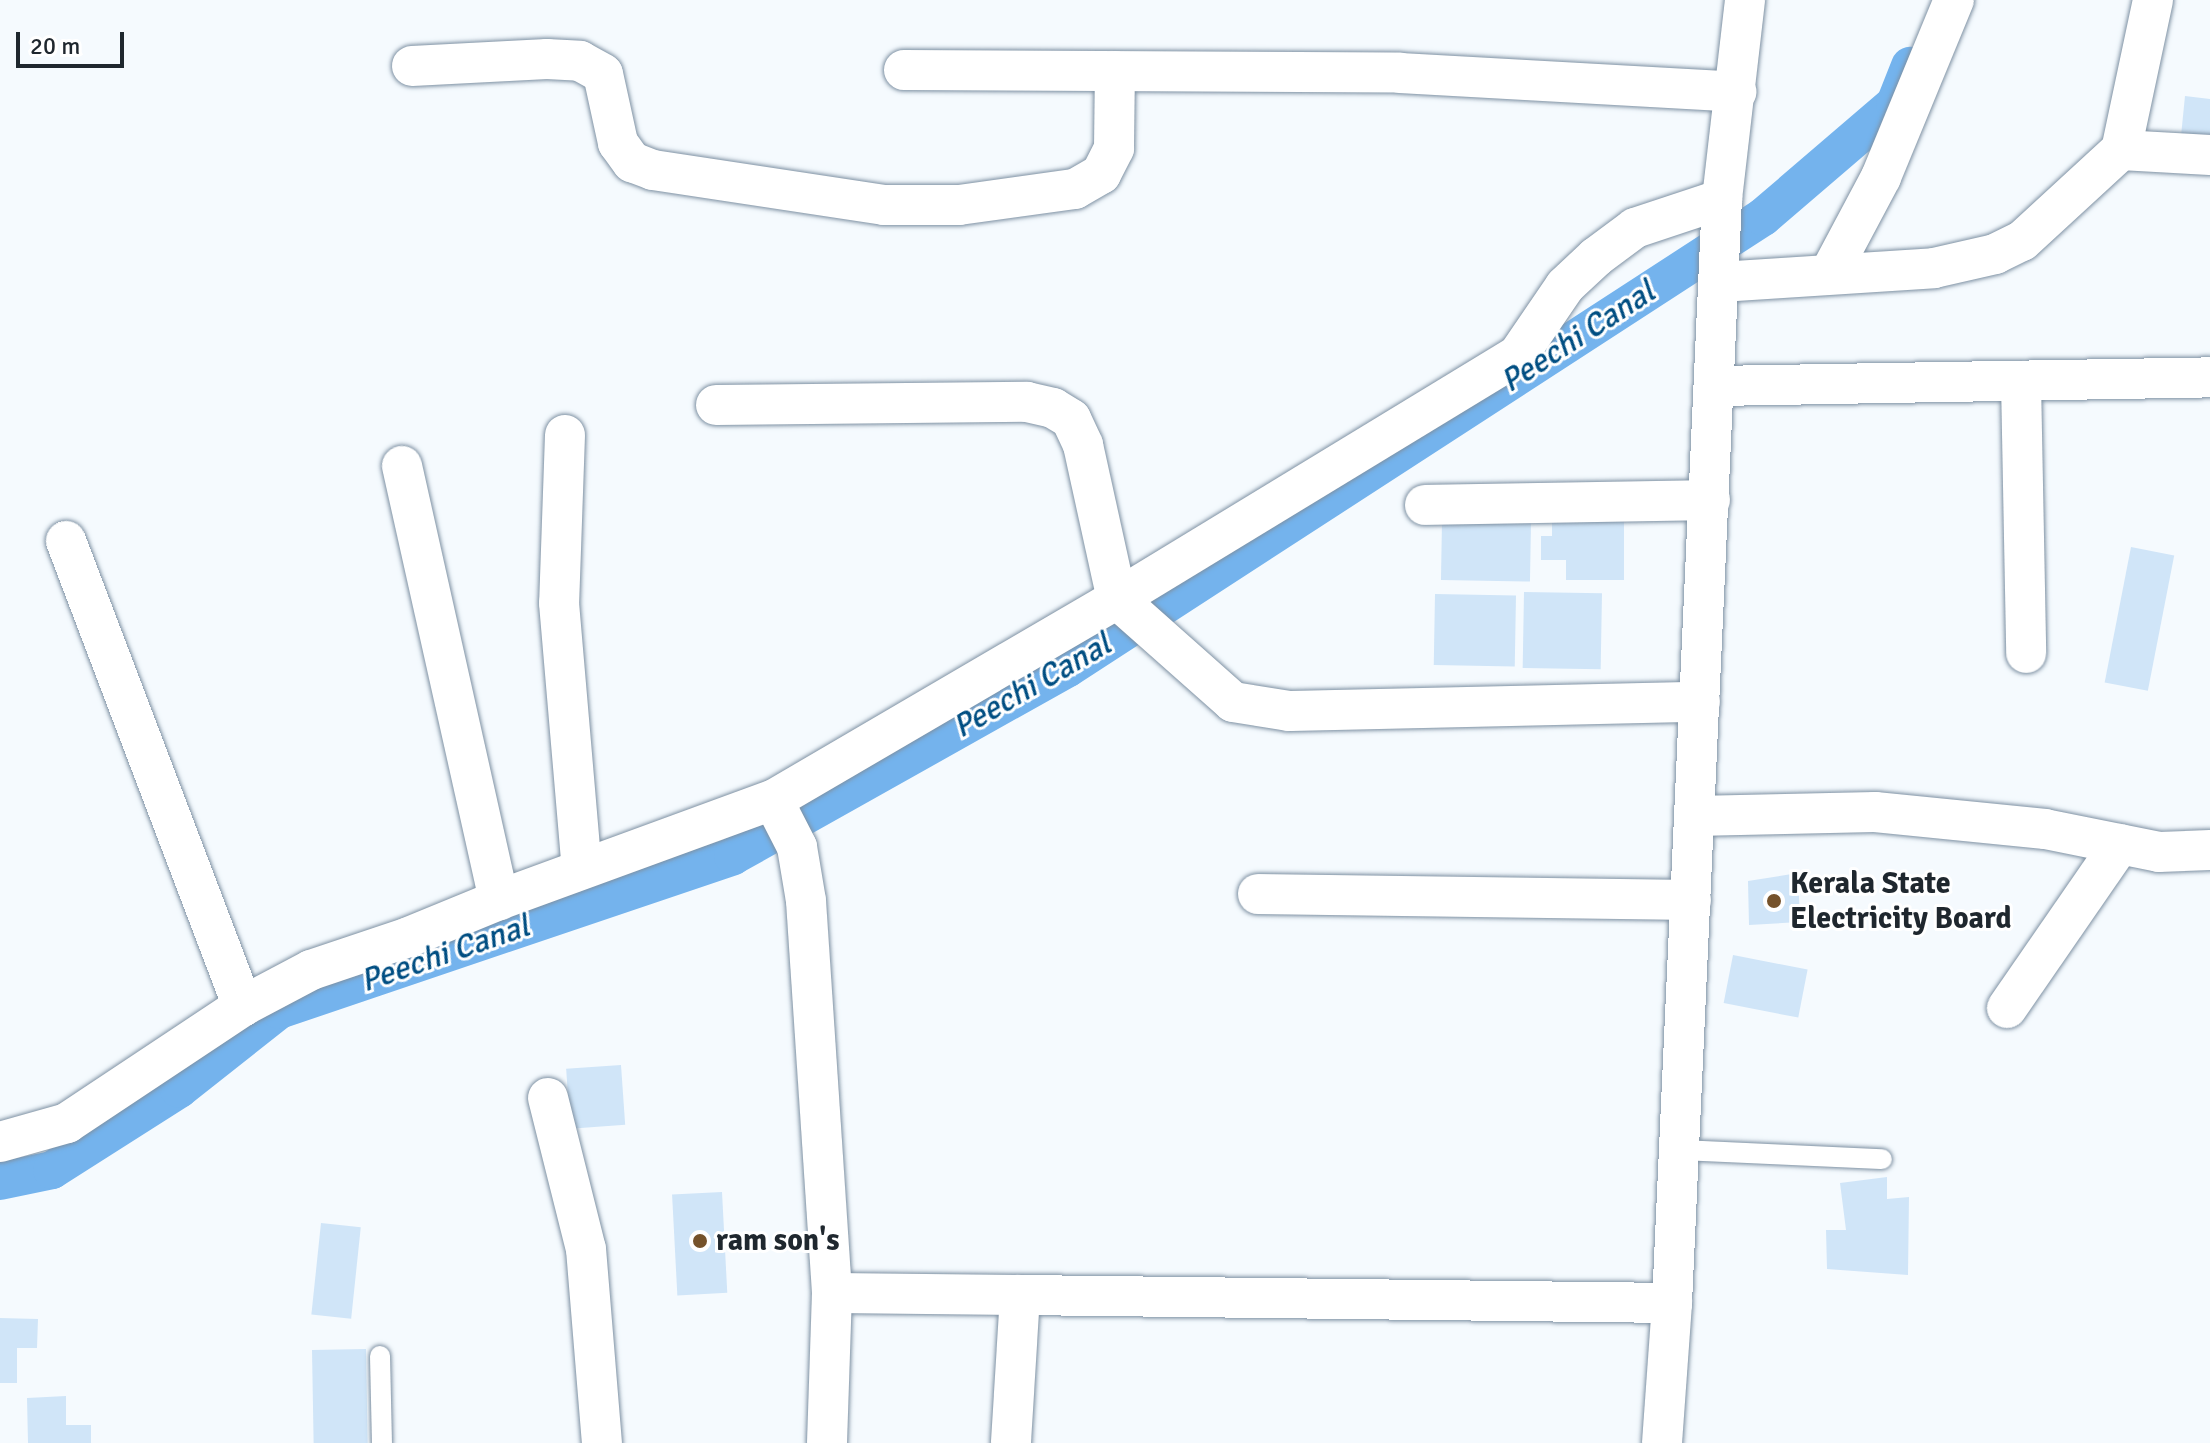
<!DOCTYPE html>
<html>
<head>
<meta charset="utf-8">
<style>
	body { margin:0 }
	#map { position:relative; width:2210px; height:1443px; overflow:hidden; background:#f5fafe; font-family:Signika,sans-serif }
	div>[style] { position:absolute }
	.canal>* { height:38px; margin:-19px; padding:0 19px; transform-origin:19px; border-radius:19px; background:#74b3ed }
	.building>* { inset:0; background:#d0e5f8; transform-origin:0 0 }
	.roads { filter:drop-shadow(0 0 2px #7e91a3) drop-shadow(0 0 2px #7e91a3) }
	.lane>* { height:20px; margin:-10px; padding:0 10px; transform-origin:10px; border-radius:10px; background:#fff }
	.street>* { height:40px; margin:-20px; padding:0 20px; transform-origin:20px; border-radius:20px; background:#fff }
	.dots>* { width:22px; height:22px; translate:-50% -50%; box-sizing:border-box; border:4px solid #fff; border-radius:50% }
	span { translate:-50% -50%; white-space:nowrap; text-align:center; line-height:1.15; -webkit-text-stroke:6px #fff; paint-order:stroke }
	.poi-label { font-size:30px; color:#1f272e; font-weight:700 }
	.left { translate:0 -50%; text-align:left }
	.water-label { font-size:32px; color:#004e82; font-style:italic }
	.scale { position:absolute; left:16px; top:32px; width:108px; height:36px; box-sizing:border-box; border:4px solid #1f272e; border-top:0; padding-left:10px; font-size:24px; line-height:28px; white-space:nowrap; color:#1f272e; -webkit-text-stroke:6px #fff; paint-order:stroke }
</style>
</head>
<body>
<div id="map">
	<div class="canal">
		<i style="left:0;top:1181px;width:53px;rotate:-11.9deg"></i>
		<i style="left:52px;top:1170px;width:151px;rotate:-32.5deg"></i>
		<i style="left:179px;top:1089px;width:127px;rotate:-38.3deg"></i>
		<i style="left:279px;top:1010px;width:479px;rotate:-18.7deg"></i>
		<i style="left:733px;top:856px;width:384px;rotate:-29.3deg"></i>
		<i style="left:1068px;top:668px;width:829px;rotate:-32.98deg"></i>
		<i style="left:1763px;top:217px;width:174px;rotate:-40.6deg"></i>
		<i style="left:1895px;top:104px;width:41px;rotate:-68.5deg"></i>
	</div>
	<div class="building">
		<i style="clip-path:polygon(2185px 96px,2210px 99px,2210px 139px,2181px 136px)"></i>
		<i style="clip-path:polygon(1552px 508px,1624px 508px,1624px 580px,1566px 580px,1566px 560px,1541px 560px,1541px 536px,1552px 536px)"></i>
		<i style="left:1442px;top:521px;width:89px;height:59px;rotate:1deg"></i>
		<i style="left:2131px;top:547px;width:44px;height:138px;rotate:11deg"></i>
		<i style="left:1524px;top:592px;width:78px;height:76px;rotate:1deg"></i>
		<i style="left:1435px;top:594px;width:81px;height:71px;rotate:1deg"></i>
		<i style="clip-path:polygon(1798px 873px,1800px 922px,1749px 925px,1748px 881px)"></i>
		<i style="left:1733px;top:955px;width:76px;height:49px;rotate:11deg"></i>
		<i style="left:621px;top:1065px;width:60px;height:55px;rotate:86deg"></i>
		<i style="clip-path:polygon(1887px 1177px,1887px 1199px,1909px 1197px,1908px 1275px,1827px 1269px,1826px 1230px,1846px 1230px,1840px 1183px)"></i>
		<i style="left:722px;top:1192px;width:101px;height:50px;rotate:87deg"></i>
		<i style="left:321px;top:1223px;width:40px;height:92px;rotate:6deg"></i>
		<i style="clip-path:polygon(0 1318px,38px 1319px,37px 1348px,17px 1348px,17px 1383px,0 1383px)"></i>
		<i style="left:366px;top:1349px;width:94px;height:54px;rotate:89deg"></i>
		<i style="clip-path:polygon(66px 1396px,66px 1425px,91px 1425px,91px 1443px,28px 1443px,27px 1398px)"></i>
	</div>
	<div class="roads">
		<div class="lane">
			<i style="left:1680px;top:1150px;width:202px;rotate:2.6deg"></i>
			<i style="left:380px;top:1356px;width:87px;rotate:88.7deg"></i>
		</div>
		<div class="street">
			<i style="left:2153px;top:0;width:153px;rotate:102deg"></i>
			<i style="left:2121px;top:150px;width:89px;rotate:3.2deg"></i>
			<i style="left:412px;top:66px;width:135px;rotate:-3deg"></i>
			<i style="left:547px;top:59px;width:33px;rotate:3deg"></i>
			<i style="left:580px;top:61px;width:26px;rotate:29deg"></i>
			<i style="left:603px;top:74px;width:71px;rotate:77.7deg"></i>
			<i style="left:618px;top:143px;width:24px;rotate:54deg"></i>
			<i style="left:632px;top:162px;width:22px;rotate:21deg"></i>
			<i style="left:653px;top:170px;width:234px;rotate:8.6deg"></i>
			<i style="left:884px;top:205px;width:75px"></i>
			<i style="left:959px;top:205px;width:117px;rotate:-7.9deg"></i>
			<i style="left:1075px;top:189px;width:30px;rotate:-30deg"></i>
			<i style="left:1101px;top:174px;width:29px;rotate:-63deg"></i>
			<i style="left:1114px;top:148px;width:77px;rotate:-89.3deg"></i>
			<i style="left:904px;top:70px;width:496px;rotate:0.3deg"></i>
			<i style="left:1400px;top:73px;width:337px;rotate:3.2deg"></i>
			<i style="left:1830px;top:273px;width:109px;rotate:-62deg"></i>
			<i style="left:1881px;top:177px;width:191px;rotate:-67.6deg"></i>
			<i style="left:1720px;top:282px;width:214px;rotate:-3.7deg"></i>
			<i style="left:1934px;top:268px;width:63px;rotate:-12.9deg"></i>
			<i style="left:1995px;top:254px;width:30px;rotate:-26deg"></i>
			<i style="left:2022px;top:241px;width:134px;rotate:-42.6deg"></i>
			<i style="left:2021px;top:381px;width:272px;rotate:88.9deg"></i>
			<i style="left:1715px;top:386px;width:495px;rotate:-1deg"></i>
			<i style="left:716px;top:405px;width:311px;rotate:-0.6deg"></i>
			<i style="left:1027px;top:402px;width:27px;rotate:13deg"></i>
			<i style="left:1053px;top:408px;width:21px;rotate:31deg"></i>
			<i style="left:1071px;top:419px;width:29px;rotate:65deg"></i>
			<i style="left:1083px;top:445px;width:158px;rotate:77.6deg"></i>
			<i style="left:1117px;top:599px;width:155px;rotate:41.6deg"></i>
			<i style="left:1233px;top:702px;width:57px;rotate:9.1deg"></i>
			<i style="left:1289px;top:711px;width:411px;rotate:-1.3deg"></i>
			<i style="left:565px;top:435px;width:168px;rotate:92deg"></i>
			<i style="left:559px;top:603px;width:267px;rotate:85.1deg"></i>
			<i style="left:402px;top:466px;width:445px;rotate:77.4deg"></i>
			<i style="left:1425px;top:505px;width:285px;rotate:-1deg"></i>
			<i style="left:66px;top:541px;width:498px;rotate:69.2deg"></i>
			<i style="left:773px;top:800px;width:398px;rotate:-30.3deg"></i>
			<i style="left:1117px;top:599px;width:469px;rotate:-31.3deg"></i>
			<i style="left:1518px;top:355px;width:83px;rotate:-55.7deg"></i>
			<i style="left:1565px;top:286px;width:42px;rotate:-43.1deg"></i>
			<i style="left:1596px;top:257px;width:49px;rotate:-36.6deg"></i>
			<i style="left:1635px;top:228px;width:92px;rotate:-18.4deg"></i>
			<i style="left:1695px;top:816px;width:180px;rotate:-1.3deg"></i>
			<i style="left:1875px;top:812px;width:171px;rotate:5.7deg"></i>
			<i style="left:2045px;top:829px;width:116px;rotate:11.4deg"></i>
			<i style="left:2159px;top:852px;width:51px;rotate:-2.2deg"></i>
			<i style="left:1258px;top:894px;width:433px;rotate:0.8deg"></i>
			<i style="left:2007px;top:1008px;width:199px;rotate:-55.4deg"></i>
			<i style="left:548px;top:1098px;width:156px;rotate:75.9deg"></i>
			<i style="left:586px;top:1249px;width:195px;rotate:85.3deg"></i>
			<i style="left:0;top:1142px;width:70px;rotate:-15.8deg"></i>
			<i style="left:67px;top:1123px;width:211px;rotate:-33.6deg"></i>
			<i style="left:243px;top:1006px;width:77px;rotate:-27.9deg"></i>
			<i style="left:311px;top:970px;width:103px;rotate:-18.6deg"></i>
			<i style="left:409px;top:937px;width:97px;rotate:-22.3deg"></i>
			<i style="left:499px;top:900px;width:292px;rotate:-20.1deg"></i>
			<i style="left:773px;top:800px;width:53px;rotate:62.9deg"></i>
			<i style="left:797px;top:847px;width:55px;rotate:80.5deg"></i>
			<i style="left:806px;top:901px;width:393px;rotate:86.2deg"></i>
			<i style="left:832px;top:1293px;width:188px;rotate:0.6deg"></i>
			<i style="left:1020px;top:1295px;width:148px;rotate:93.5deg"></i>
			<i style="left:1020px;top:1295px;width:652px;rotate:0.7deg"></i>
			<i style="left:827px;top:1443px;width:150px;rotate:-88.1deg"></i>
			<i style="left:1662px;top:1443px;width:140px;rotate:-85.9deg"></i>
			<i style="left:1672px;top:1303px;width:1105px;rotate:-87.41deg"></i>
			<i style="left:1722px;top:199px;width:200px;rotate:-83.4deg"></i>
		</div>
	</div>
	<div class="dots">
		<i style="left:1774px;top:901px;background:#75522b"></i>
		<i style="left:700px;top:1241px;background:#75522b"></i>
	</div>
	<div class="poi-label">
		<span class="left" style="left:1790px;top:901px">Kerala State<br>Electricity Board</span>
		<span class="left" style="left:716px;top:1241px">ram son's</span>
	</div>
	<div class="water-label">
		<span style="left:1578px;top:337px;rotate:-33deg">Peechi Canal</span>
		<span style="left:1032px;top:686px;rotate:-30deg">Peechi Canal</span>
		<span style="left:445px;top:954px;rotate:-19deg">Peechi Canal</span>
	</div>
	<div class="scale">20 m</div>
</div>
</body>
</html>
